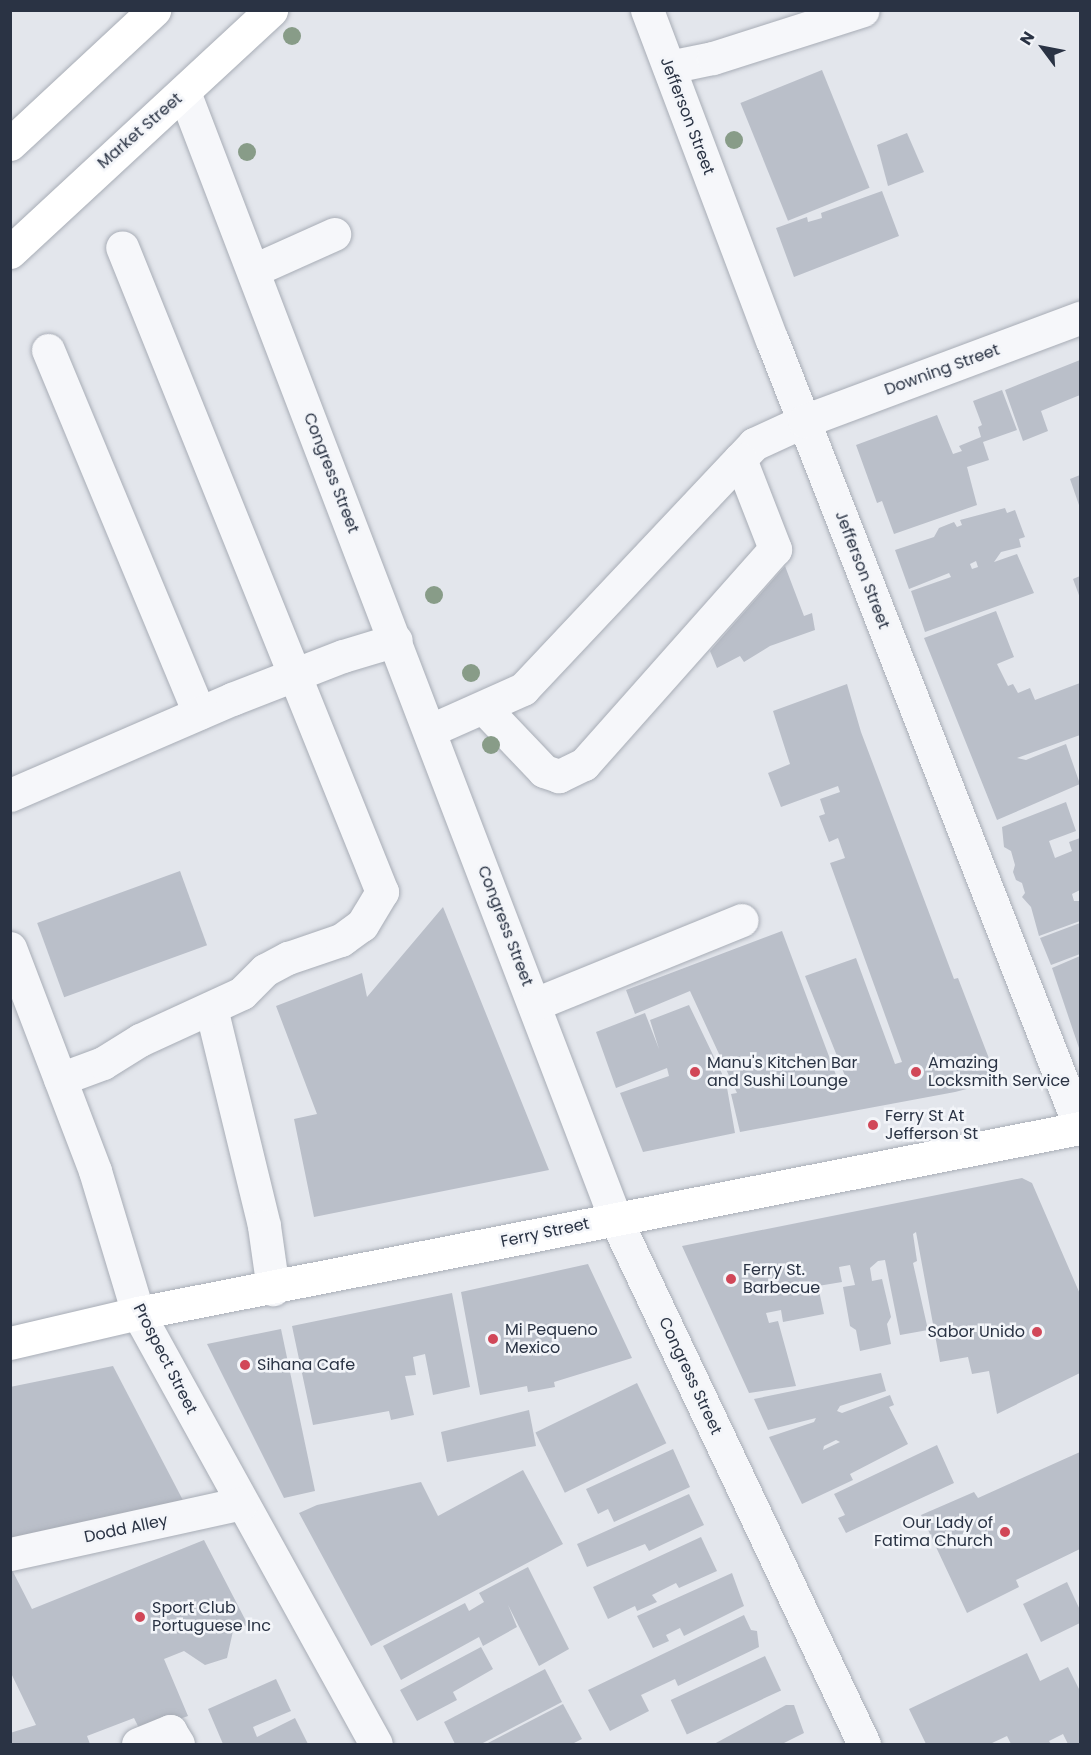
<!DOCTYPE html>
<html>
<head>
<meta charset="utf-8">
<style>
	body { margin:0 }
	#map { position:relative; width:1091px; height:1755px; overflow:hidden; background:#e3e6ec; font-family:Poppins,sans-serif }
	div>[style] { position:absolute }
	.building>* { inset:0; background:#babfc9; transform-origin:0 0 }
	.roads { filter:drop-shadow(0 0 2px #a8adb6) drop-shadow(0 0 2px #a8adb6) }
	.minor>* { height:33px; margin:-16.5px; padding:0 16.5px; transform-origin:16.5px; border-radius:16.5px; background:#f6f7fa }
	.major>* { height:33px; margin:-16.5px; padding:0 16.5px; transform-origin:16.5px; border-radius:16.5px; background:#fff }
	.trees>* { width:18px; height:18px; margin:-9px; border-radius:50%; background:#889c88 }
	.dots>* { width:16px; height:16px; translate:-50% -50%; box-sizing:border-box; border:3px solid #f3f5f9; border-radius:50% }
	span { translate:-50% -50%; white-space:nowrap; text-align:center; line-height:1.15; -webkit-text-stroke:5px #f3f5f9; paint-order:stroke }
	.street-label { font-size:16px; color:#2a3344 }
	.poi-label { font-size:16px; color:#2a3344 }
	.left { translate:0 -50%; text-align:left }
	.right { translate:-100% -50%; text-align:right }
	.frame { position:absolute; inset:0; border:12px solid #2a3344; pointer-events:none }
	.north { position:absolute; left:1013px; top:18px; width:60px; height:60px; -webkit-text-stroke:4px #f3f5f9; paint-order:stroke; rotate:302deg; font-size:16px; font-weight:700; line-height:24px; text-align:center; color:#2a3344 }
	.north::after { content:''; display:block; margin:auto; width:21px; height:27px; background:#2a3344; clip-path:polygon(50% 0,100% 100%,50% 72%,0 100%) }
</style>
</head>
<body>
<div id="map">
	<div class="building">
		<i style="left:822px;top:70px;width:127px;height:88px;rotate:68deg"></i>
		<i style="clip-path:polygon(907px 133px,924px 172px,888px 186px,877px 145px)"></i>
		<i style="clip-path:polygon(882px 191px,899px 236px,794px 277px,776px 228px,807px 217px,808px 222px,822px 218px,821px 213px)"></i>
		<i style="clip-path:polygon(1080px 360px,1080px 395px,1041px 411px,1048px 431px,1023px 441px,1005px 390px)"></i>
		<i style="clip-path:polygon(1002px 390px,1017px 430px,983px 442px,989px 460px,967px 467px,977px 505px,894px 534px,882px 501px,877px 503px,856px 445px,937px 415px,953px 454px,962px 451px,959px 446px,981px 437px,978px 427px,982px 425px,973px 401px)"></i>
		<i style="clip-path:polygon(1080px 475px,1080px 508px,1070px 479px)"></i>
		<i style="clip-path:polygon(evenodd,1005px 508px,1007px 513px,1015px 510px,1025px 537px,1019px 539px,1021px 547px,1001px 552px,994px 562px,1017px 554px,1034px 593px,925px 632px,911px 591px,951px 577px,949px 573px,909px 589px,895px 550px,934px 537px,939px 528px,954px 522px,957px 527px,962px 525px,960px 520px,1005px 508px,976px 561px,978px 567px,972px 569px,970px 564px,976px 561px)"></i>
		<i style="clip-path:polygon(785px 566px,804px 616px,812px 613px,815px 630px,770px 646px,744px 662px,740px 656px,717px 668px,710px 651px)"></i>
		<i style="clip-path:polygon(1080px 576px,1080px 598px,1073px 579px)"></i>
		<i style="clip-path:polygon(996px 611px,1014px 657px,997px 664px,1008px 686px,1013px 684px,1018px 693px,1030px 688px,1035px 700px,1080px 683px,1080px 735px,1017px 758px,1026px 760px,1066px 744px,1080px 784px,997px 820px,924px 638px)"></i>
		<i style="clip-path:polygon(847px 684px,861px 732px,954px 979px,958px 978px,995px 1074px,990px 1083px,955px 1092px,740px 1132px,731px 1094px,737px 1093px,690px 991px,635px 1014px,626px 990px,782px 931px,839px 1083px,847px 1081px,805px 976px,856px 958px,895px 1064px,902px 1062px,830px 863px,845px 858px,838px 838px,829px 842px,819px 816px,825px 814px,820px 799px,840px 792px,838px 786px,781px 807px,768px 773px,790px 764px,773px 711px)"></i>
		<i style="clip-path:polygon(1066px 802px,1076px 831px,1049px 841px,1055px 858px,1072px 851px,1069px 842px,1080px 838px,1080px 890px,1072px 894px,1074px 901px,1080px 901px,1080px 921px,1039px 936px,1031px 907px,1022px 897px,1025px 893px,1022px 883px,1016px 880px,1013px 872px,1015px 865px,1011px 851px,1004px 847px,1002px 827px)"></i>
		<i style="left:180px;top:871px;width:79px;height:152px;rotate:70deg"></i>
		<i style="clip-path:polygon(443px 907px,549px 1170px,314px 1217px,294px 1119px,317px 1114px,276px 1006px,362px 973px,367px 997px)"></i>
		<i style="clip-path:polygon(1080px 923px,1080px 954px,1051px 965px,1040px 938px)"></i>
		<i style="clip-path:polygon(1080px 956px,1080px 1051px,1052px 968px)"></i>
		<i style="clip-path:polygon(689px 1005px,726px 1082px,735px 1133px,643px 1152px,620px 1093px,669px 1076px,667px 1068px,616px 1088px,596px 1032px,645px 1013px,659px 1049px,650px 1020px)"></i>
		<i style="clip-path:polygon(1022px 1178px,1032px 1183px,1080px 1294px,1080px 1373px,997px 1414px,989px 1371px,972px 1374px,968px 1357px,940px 1362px,916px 1232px,913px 1234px,917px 1261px,913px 1263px,928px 1330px,900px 1335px,885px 1260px,878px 1261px,870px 1268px,872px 1281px,882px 1279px,891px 1317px,887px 1324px,891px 1344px,860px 1351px,856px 1330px,850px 1326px,843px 1287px,855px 1285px,850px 1265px,839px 1267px,842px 1282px,818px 1286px,824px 1314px,783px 1322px,781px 1310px,766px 1313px,769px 1323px,778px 1321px,796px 1386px,749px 1393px,682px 1246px)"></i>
		<i style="clip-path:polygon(588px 1264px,632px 1358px,554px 1382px,555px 1387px,528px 1392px,527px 1386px,480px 1395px,461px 1292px)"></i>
		<i style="clip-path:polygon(452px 1293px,470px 1387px,433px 1395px,425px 1354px,413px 1357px,416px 1375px,405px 1376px,414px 1415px,391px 1420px,389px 1411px,313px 1425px,292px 1326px)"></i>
		<i style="clip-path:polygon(281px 1329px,315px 1491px,284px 1498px,207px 1344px)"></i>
		<i style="clip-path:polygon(113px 1366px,187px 1508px,10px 1547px,10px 1387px)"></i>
		<i style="clip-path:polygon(evenodd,881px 1373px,886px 1391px,840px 1406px,837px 1411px,842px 1413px,890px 1395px,894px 1405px,889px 1407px,908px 1444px,850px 1474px,853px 1480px,802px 1504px,769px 1437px,814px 1422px,816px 1418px,768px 1430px,754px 1399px,881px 1373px,836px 1440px,840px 1442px,823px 1450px,824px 1446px,836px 1440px)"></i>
		<i style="left:637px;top:1383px;width:67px;height:113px;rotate:64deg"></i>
		<i style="clip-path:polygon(529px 1410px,536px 1446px,447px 1462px,441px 1432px)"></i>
		<i style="clip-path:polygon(937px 1445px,954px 1483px,846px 1533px,838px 1518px,845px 1515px,834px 1494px)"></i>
		<i style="clip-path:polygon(673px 1449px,690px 1487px,614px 1522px,608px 1509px,598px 1514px,586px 1489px)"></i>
		<i style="clip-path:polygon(1080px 1452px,1080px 1549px,1016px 1580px,1019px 1587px,967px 1613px,921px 1515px,974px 1492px,978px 1498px)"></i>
		<i style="clip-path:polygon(523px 1470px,563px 1544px,371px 1646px,299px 1513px,317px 1505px,421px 1482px,438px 1516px)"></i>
		<i style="clip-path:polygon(689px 1494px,704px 1525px,649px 1551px,645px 1544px,587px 1567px,577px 1544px)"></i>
		<i style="clip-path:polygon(701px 1537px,717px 1571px,679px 1588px,676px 1583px,652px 1595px,657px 1602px,637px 1611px,635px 1606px,608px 1619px,593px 1587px)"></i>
		<i style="clip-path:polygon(204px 1540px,248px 1625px,233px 1631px,227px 1658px,205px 1665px,184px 1651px,164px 1659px,188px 1716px,157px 1727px,139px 1728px,134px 1718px,87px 1736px,90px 1744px,10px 1744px,10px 1733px,36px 1725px,10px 1671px,10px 1566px,32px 1609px)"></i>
		<i style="clip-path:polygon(528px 1567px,569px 1649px,539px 1666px,508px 1605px,517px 1627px,483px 1646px,479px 1637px,401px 1680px,383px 1646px,465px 1603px,469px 1611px,484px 1602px,479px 1593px)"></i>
		<i style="clip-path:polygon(732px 1573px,744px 1606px,684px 1636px,680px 1628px,666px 1635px,669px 1641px,653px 1648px,637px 1616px)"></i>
		<i style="clip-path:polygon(1067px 1582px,1080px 1610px,1080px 1623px,1041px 1642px,1023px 1604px)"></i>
		<i style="clip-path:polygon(744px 1615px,751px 1630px,757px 1631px,759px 1647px,678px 1686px,675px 1679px,641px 1695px,649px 1711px,610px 1731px,588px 1690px)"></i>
		<i style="clip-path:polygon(481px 1647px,493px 1669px,453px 1692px,457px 1700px,417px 1721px,400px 1690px)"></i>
		<i style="clip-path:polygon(1027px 1653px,1040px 1681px,1068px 1667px,1080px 1691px,1080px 1744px,1068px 1744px,1063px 1734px,1049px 1741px,1051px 1744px,1011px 1744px,1007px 1736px,990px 1744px,926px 1744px,909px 1709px)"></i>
		<i style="left:765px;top:1656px;width:38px;height:104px;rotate:65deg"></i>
		<i style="clip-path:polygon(545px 1669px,562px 1702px,481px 1744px,455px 1744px,444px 1722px)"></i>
		<i style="clip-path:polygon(276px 1679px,291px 1711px,253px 1727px,257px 1737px,295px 1718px,308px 1744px,223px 1744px,208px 1709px)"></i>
		<i style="clip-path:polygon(563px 1704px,582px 1739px,572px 1744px,486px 1744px)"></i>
		<i style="clip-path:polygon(786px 1705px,794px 1705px,804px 1733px,782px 1744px,714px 1744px)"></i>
	</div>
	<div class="roads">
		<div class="minor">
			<i style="left:647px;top:10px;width:353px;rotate:69.3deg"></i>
			<i style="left:772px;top:340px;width:845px;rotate:68.63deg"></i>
			<i style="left:669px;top:67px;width:45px;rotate:-11.6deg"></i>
			<i style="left:713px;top:58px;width:157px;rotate:-17.7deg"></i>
			<i style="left:184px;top:92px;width:1206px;rotate:69.05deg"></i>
			<i style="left:615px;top:1218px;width:582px;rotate:64.67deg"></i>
			<i style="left:254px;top:270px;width:88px;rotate:-24.2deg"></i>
			<i style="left:48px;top:350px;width:393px;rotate:67.4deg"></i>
			<i style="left:740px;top:459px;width:21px;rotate:-47deg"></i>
			<i style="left:754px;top:444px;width:55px;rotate:-24.7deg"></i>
			<i style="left:804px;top:421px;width:295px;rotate:-20.5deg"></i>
			<i style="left:431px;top:730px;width:101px;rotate:-24deg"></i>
			<i style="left:523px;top:689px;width:316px;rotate:-46.7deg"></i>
			<i style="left:740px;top:459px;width:97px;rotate:68.7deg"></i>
			<i style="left:775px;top:549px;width:288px;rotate:131.6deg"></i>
			<i style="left:584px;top:764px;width:28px;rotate:154deg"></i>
			<i style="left:559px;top:776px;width:16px;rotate:-162deg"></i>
			<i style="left:544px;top:771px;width:87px;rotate:-133.6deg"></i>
			<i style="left:10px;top:795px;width:242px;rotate:-23.4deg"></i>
			<i style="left:232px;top:699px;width:119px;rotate:-21.2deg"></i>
			<i style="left:343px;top:656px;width:55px;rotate:-16.8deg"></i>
			<i style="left:10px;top:948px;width:239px;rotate:69.1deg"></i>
			<i style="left:95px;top:1171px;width:148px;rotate:73.2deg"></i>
			<i style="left:138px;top:1313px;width:492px;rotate:61.1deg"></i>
			<i style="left:535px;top:1004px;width:223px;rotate:-22.1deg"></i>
			<i style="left:211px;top:1008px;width:224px;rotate:76.3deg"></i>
			<i style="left:264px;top:1226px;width:64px;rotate:81.9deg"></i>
			<i style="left:60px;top:1079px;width:46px;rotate:-20.4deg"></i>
			<i style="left:103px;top:1063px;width:44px;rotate:-31.9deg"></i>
			<i style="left:140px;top:1040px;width:112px;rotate:-24.7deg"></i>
			<i style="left:242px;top:993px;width:33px;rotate:-45deg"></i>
			<i style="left:265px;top:970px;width:26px;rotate:-28deg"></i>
			<i style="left:288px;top:958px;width:56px;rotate:-18.8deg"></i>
			<i style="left:341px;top:940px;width:26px;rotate:-36deg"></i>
			<i style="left:362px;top:925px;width:39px;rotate:-59deg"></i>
			<i style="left:382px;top:892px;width:695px;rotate:-111.95deg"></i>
			<i style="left:10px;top:1554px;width:237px;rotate:-12.4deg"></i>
			<i style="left:138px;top:1744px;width:35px;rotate:-22deg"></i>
			<i style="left:170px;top:1731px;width:15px;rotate:58deg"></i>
		</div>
		<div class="major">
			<i style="left:10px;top:144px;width:197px;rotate:-42.9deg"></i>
			<i style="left:10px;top:252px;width:356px;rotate:-42.8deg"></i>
			<i style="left:10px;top:1343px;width:131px;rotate:-13.2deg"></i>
			<i style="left:138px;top:1313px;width:960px;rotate:-11.11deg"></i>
		</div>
	</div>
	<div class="trees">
		<i style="left:292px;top:36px"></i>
		<i style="left:734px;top:140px"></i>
		<i style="left:247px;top:152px"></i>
		<i style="left:434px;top:595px"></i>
		<i style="left:471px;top:673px"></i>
		<i style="left:491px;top:745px"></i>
	</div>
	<div class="dots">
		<i style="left:695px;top:1072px;background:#d14758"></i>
		<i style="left:916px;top:1072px;background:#d14758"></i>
		<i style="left:873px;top:1125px;background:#d14758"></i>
		<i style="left:731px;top:1279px;background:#d14758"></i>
		<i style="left:1037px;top:1332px;background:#d14758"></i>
		<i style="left:493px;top:1339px;background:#d14758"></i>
		<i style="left:245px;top:1365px;background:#d14758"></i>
		<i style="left:1005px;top:1532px;background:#d14758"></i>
		<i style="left:140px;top:1617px;background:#d14758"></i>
	</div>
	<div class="street-label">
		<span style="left:687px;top:116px;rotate:69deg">Jefferson Street</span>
		<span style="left:140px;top:131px;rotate:-41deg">Market Street</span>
		<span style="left:942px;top:370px;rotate:-20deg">Downing Street</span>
		<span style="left:331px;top:473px;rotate:69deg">Congress Street</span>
		<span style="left:862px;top:570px;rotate:69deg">Jefferson Street</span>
		<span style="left:505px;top:926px;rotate:69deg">Congress Street</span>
		<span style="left:545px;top:1233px;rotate:-12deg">Ferry Street</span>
		<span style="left:165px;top:1359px;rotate:63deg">Prospect Street</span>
		<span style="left:690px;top:1376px;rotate:65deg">Congress Street</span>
		<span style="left:126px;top:1529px;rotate:-12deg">Dodd Alley</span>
	</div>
	<div class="poi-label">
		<span class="left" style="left:707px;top:1072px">Manu's Kitchen Bar<br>and Sushi Lounge</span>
		<span class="left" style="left:928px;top:1072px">Amazing<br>Locksmith Service</span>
		<span class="left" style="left:885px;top:1125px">Ferry St At<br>Jefferson St</span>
		<span class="left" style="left:743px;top:1279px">Ferry St.<br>Barbecue</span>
		<span class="left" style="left:505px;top:1339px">Mi Pequeno<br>Mexico</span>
		<span class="right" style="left:1025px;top:1332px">Sabor Unido</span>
		<span class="left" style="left:257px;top:1365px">Sihana Cafe</span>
		<span class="right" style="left:993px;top:1532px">Our Lady of<br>Fatima Church</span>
		<span class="left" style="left:152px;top:1617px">Sport Club<br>Portuguese Inc</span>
	</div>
	<div class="frame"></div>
	<div class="north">N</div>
</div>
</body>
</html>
